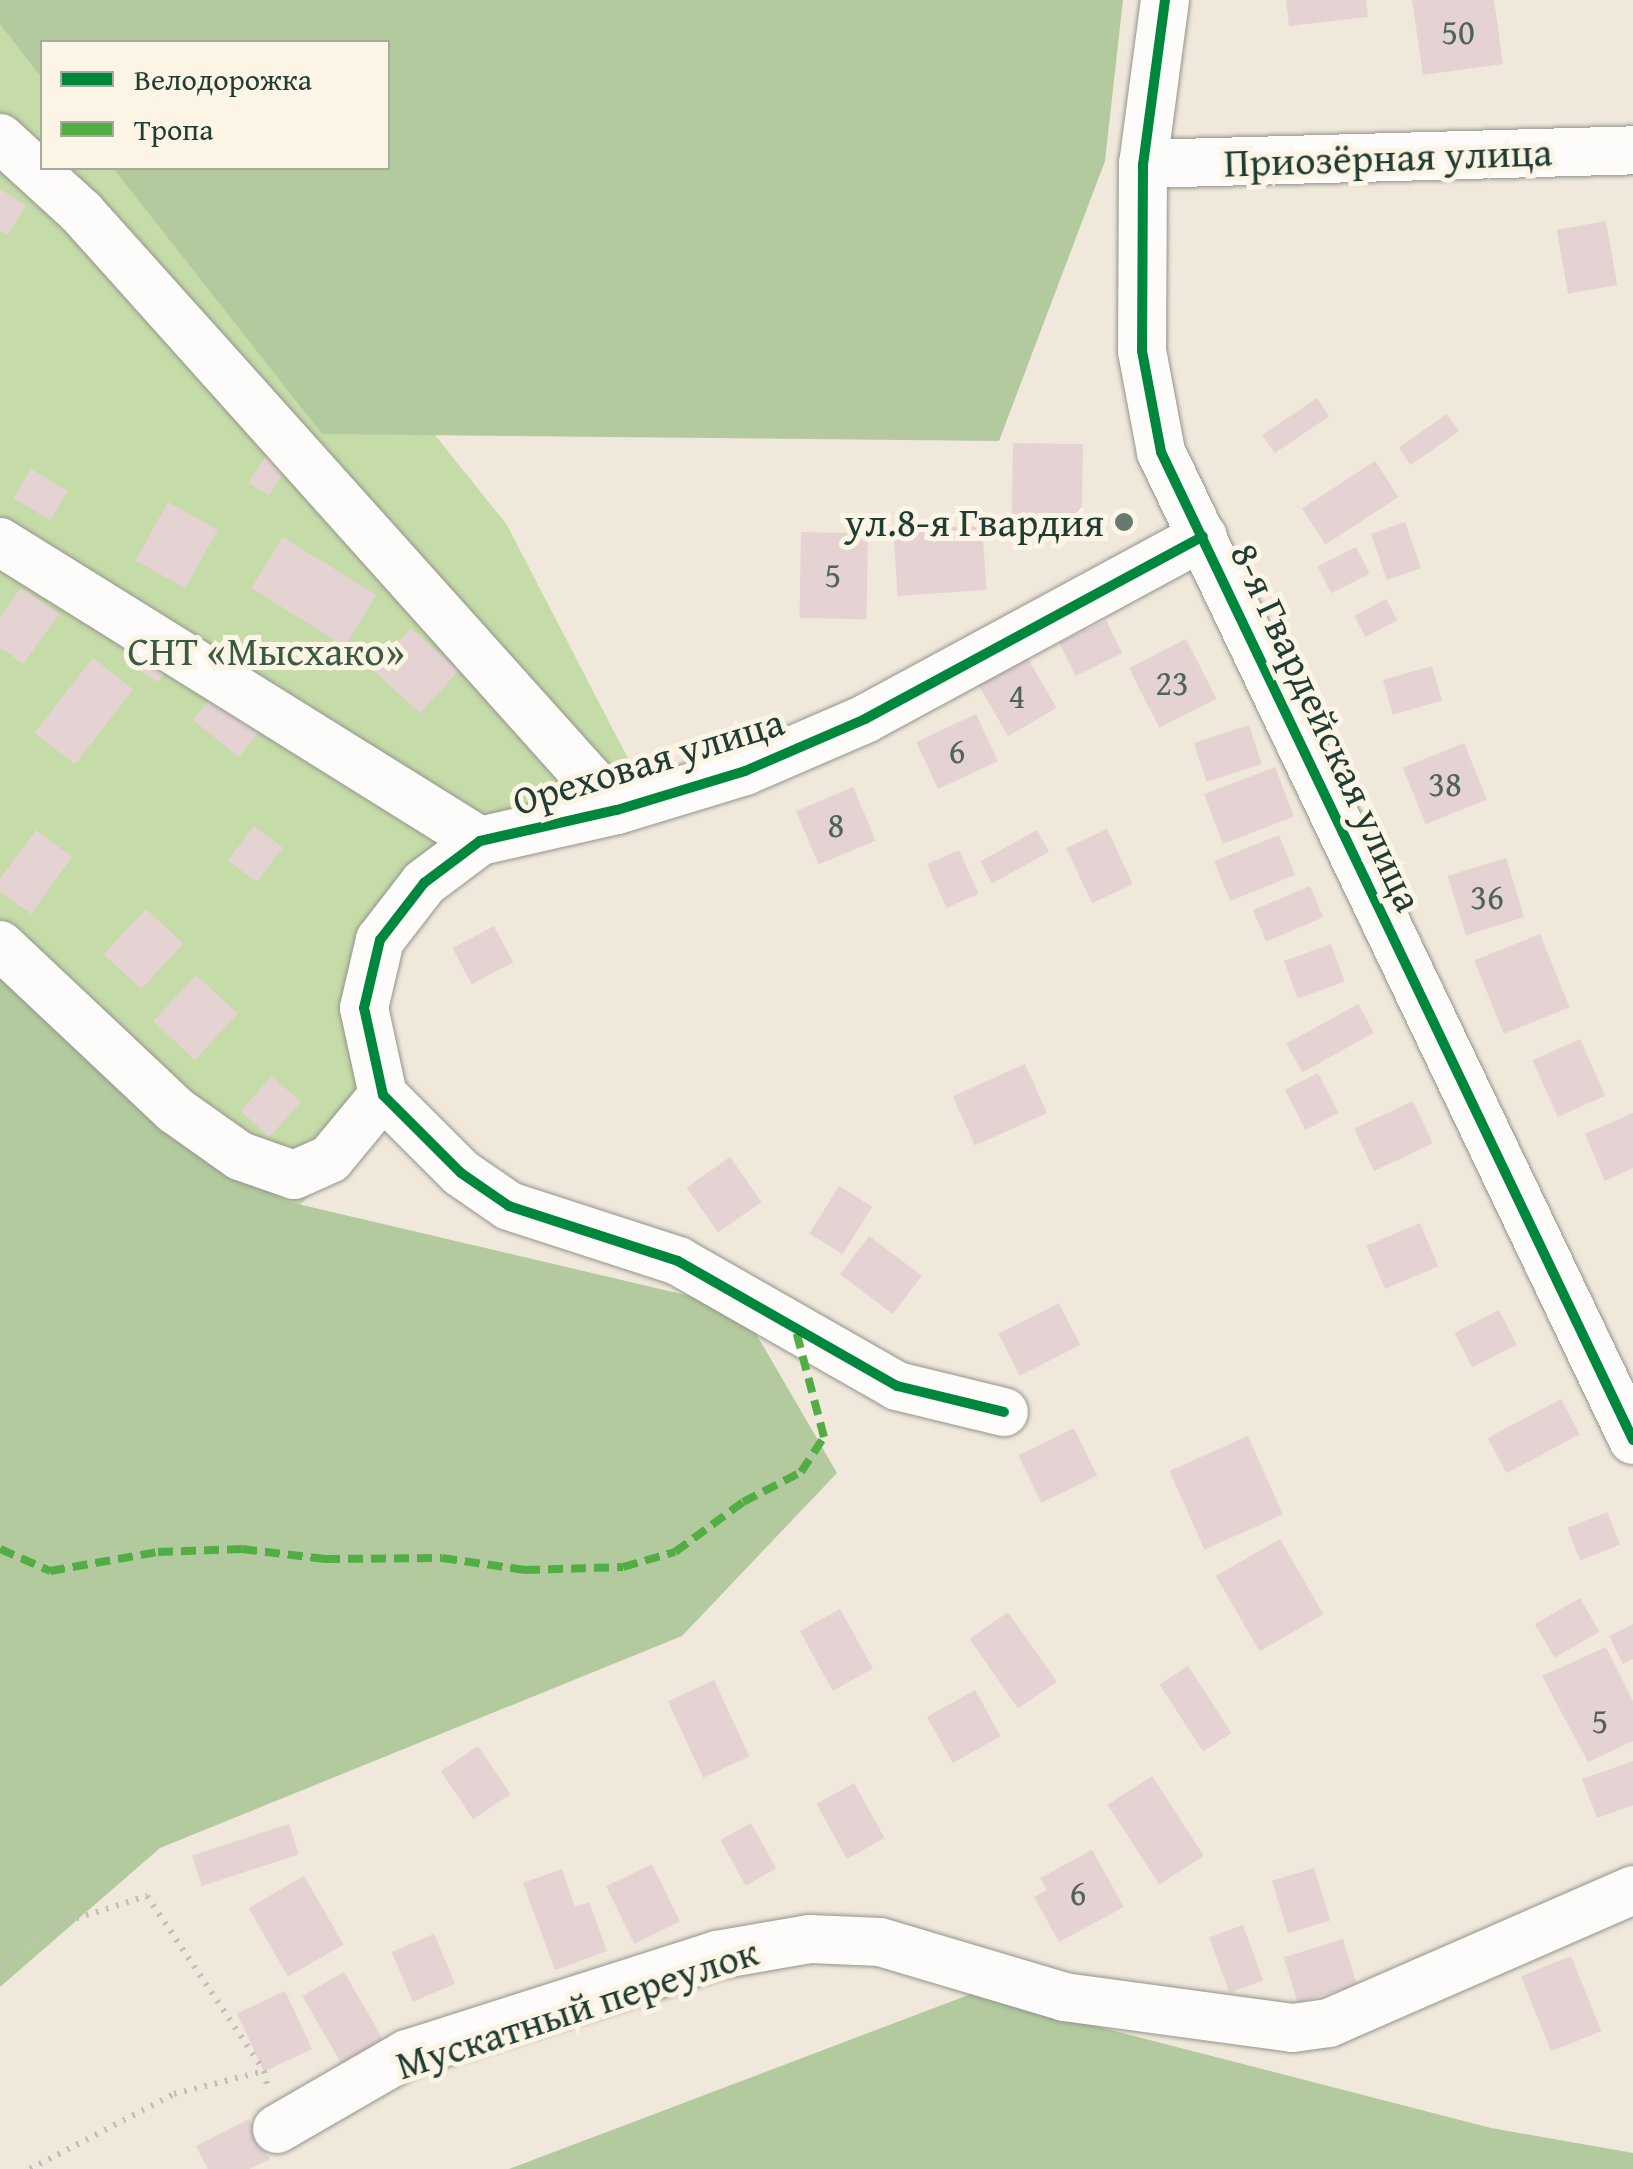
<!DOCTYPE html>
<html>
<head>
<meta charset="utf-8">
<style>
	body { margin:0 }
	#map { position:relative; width:1633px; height:2169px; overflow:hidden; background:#f0e8db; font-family:"Gentium Book Plus",serif }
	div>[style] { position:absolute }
	.green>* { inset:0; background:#c5dba8 }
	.forest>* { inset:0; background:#b2ca9e }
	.building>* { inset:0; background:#e5d3d3; transform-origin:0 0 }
	.path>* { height:6px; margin-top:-3px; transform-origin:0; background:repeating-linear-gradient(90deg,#bfc0bc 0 2.5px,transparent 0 10.5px) }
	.roads { filter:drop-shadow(0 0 2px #93948c) drop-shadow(0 0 2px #93948c) }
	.minor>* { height:48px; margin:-24px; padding:0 24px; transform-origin:24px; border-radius:24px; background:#fdfcfa }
	.quiet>* { height:8px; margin-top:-4px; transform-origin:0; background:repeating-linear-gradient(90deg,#52ad45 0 15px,transparent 0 23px) }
	.cycleway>* { height:10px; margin:-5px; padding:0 5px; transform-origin:5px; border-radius:5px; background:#00873e }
	.dots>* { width:28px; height:28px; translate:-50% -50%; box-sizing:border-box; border:5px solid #fcf5e5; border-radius:50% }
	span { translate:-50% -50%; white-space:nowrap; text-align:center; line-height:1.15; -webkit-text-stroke:10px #fcf5e5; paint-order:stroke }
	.number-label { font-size:35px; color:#50625c }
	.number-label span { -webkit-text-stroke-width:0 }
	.street-label { font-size:40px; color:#1f3d34 }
	.poi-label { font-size:40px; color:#1f3d34 }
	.right { translate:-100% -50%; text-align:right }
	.park-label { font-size:40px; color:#395a43 }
	.legend { position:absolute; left:40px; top:40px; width:350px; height:130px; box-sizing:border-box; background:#fcf5e5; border:2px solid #a4ab9e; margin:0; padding:12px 18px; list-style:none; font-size:30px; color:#1f3d34 }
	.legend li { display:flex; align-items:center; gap:20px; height:50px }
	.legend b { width:50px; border:2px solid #a4ab9e }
</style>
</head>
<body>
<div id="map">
	<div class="green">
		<i style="clip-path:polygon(0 0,42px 42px,42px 168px,221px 168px,507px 525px,637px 776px,457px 845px,368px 940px,379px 1122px,265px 1242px,0 979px)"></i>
	</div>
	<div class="forest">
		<i style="clip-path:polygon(0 0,1123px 0,1105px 161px,999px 441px,322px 434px,113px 168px,388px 168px,388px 42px,42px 42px,42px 78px,0 24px)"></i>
		<i style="clip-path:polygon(0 955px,140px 1101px,285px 1201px,741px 1308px,837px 1473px,682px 1636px,160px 1848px,0 1987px)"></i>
		<i style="clip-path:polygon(971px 1994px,1491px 2128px,1633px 2153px,1633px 2169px,509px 2169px)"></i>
	</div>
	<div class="building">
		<i style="clip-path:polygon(1286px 0,1366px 0,1368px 17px,1289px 26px)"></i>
		<i style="clip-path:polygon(1412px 0,1494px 0,1503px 64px,1423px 75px)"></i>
		<i style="clip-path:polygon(0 189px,26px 206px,7px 235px,0 230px)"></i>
		<i style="left:1606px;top:221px;width:65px;height:50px;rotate:80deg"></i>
		<i style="left:1317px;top:398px;width:22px;height:66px;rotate:56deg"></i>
		<i style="left:1447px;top:414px;width:21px;height:59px;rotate:55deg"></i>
		<i style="left:1013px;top:443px;width:70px;height:74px;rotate:1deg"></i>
		<i style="left:267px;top:454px;width:24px;height:34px;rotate:33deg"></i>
		<i style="left:1375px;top:461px;width:43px;height:87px;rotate:57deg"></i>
		<i style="left:31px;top:469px;width:43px;height:34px;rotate:31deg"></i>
		<i style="left:168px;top:502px;width:57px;height:67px;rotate:29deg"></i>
		<i style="left:1405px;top:522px;width:49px;height:36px;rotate:71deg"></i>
		<i style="left:982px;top:525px;width:65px;height:89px;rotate:86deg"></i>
		<i style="left:801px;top:532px;width:67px;height:86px;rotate:1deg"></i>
		<i style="left:283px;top:537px;width:110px;height:60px;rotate:32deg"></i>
		<i style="left:1356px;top:547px;width:30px;height:43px;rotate:63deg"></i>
		<i style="clip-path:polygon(21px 588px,59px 614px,23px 664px,0 647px,0 617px)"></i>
		<i style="left:1386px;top:599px;width:24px;height:36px;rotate:62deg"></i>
		<i style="left:1106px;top:620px;width:37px;height:52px;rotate:64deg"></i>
		<i style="left:411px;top:628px;width:64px;height:57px;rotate:42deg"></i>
		<i style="left:1186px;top:639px;width:67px;height:64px;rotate:63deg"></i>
		<i style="left:155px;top:642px;width:24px;height:32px;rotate:33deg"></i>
		<i style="left:1027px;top:657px;width:59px;height:56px;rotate:60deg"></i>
		<i style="left:93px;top:658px;width:51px;height:95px;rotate:38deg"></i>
		<i style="left:1432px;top:666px;width:36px;height:51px;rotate:74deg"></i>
		<i style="left:213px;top:695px;width:59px;height:32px;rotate:39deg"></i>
		<i style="left:976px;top:714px;width:52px;height:66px;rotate:65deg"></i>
		<i style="left:1249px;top:725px;width:41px;height:58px;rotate:72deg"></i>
		<i style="left:1464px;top:743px;width:61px;height:66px;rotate:68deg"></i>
		<i style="left:1275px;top:767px;width:53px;height:76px;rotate:69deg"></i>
		<i style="left:853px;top:787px;width:58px;height:62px;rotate:67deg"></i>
		<i style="left:254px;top:826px;width:36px;height:43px;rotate:37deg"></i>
		<i style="left:1107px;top:829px;width:61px;height:45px;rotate:65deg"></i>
		<i style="clip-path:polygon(36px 830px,72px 857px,31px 914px,0 892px,0 879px)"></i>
		<i style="left:1037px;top:830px;width:25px;height:65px;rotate:61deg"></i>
		<i style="left:1279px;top:835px;width:43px;height:70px;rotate:68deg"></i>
		<i style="left:959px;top:850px;width:48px;height:35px;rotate:66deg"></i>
		<i style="left:1506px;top:858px;width:62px;height:61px;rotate:73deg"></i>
		<i style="left:1310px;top:886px;width:34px;height:62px;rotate:67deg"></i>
		<i style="left:146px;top:909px;width:51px;height:62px;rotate:43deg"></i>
		<i style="left:494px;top:926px;width:41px;height:47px;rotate:62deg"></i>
		<i style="left:1540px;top:934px;width:79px;height:71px;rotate:68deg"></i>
		<i style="left:1331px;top:944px;width:40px;height:50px;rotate:70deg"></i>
		<i style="left:196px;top:975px;width:57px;height:63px;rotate:43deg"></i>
		<i style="left:1358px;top:1004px;width:33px;height:82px;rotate:61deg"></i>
		<i style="left:1580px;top:1039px;width:62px;height:52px;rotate:66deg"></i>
		<i style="left:1025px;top:1064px;width:54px;height:79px;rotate:66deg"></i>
		<i style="left:1318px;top:1073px;width:45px;height:37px;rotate:63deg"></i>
		<i style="left:272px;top:1076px;width:39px;height:47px;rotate:42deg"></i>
		<i style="left:1413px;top:1101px;width:47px;height:65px;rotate:65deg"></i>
		<i style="clip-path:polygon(1633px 1113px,1633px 1168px,1605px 1181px,1585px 1134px)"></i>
		<i style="left:730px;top:1157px;width:55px;height:53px;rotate:55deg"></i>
		<i style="left:839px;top:1186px;width:39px;height:56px;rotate:32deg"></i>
		<i style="left:1420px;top:1223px;width:47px;height:58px;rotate:67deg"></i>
		<i style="left:869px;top:1236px;width:66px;height:48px;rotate:37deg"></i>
		<i style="left:1059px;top:1303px;width:47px;height:68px;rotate:63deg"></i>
		<i style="left:1499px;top:1310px;width:39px;height:50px;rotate:63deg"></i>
		<i style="left:1561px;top:1399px;width:40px;height:83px;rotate:62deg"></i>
		<i style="left:1074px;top:1428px;width:53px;height:62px;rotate:64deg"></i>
		<i style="left:1248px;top:1436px;width:86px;height:86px;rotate:66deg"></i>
		<i style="left:1607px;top:1512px;width:35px;height:43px;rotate:68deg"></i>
		<i style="left:1280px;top:1539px;width:87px;height:74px;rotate:60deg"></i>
		<i style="left:1580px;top:1598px;width:39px;height:52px;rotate:60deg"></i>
		<i style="left:840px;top:1609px;width:68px;height:46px;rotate:61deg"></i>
		<i style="left:1008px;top:1612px;width:85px;height:47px;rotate:55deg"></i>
		<i style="clip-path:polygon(1633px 1624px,1633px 1659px,1623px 1664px,1609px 1636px)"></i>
		<i style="clip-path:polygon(1606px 1647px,1633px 1701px,1633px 1741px,1588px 1762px,1542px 1676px)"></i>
		<i style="left:1188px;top:1666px;width:80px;height:34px;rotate:57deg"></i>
		<i style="left:714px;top:1680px;width:84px;height:51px;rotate:65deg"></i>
		<i style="left:975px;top:1690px;width:53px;height:55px;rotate:61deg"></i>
		<i style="left:478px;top:1746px;width:58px;height:45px;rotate:56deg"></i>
		<i style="clip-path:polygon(1633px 1761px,1633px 1805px,1597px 1818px,1582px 1779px)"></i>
		<i style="left:1152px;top:1776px;width:95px;height:53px;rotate:57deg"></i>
		<i style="left:854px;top:1783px;width:63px;height:43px;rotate:61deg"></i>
		<i style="left:751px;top:1823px;width:52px;height:35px;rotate:61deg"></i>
		<i style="left:289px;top:1824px;width:32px;height:102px;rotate:72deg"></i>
		<i style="clip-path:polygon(1092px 1850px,1124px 1907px,1059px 1942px,1034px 1897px,1047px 1890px,1040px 1878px)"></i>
		<i style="left:652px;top:1864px;width:64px;height:51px;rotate:64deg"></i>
		<i style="left:1314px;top:1868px;width:55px;height:44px;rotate:73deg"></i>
		<i style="clip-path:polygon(562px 1869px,575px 1907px,589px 1902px,607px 1951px,555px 1970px,523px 1883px)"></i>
		<i style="left:304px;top:1876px;width:79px;height:64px;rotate:60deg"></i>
		<i style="left:1243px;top:1925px;width:59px;height:36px;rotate:70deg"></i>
		<i style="left:434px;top:1934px;width:54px;height:46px;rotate:67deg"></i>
		<i style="left:1343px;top:1939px;width:48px;height:62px;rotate:73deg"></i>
		<i style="left:1571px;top:1956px;width:81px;height:54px;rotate:68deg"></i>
		<i style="left:344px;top:1972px;width:83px;height:48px;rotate:60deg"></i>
		<i style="left:285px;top:1991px;width:64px;height:53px;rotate:65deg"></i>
		<i style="clip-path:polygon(249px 2119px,270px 2159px,249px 2169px,208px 2169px,196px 2146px)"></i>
	</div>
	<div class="path">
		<i style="left:0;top:1965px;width:69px;rotate:-35.5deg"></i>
		<i style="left:56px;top:1925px;width:96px;rotate:-17.7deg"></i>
		<i style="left:147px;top:1896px;width:211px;rotate:56.2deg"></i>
		<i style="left:264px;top:2071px;width:19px;rotate:78deg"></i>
		<i style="left:30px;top:2169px;width:162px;rotate:-27.5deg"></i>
		<i style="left:174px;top:2094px;width:93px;rotate:-14.3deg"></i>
	</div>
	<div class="roads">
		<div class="minor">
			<i style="left:1165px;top:0;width:165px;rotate:97.6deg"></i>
			<i style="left:1143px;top:164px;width:187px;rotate:90.3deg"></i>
			<i style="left:1142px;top:351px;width:103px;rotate:79.3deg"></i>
			<i style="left:1161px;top:452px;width:1095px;rotate:64.46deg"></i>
			<i style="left:0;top:138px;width:110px;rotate:42.4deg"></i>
			<i style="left:81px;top:212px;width:803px;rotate:48.13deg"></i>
			<i style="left:1143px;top:164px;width:490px;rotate:-1.6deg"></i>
			<i style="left:0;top:542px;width:566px;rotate:31.92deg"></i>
			<i style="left:0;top:945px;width:241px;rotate:43.3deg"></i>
			<i style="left:175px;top:1110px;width:80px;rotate:35.3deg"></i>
			<i style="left:240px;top:1156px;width:57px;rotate:19.4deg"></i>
			<i style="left:294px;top:1175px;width:39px;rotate:-24deg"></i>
			<i style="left:330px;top:1159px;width:83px;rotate:-50.4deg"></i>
			<i style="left:383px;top:1095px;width:89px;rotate:-102.3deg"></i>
			<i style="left:364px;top:1008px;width:70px;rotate:-76.8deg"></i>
			<i style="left:380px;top:940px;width:72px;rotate:-52.3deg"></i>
			<i style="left:424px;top:883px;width:70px;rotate:-36.9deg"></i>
			<i style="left:480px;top:841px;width:140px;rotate:-12.8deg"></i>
			<i style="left:617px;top:810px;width:134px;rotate:-16.9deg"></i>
			<i style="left:745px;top:771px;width:131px;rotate:-23.4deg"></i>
			<i style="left:865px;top:719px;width:384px;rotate:-28.4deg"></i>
			<i style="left:383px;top:1095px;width:110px;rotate:45deg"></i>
			<i style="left:461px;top:1173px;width:58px;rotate:34.5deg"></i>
			<i style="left:509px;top:1206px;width:178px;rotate:18deg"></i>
			<i style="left:678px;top:1261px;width:252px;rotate:29.7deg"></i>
			<i style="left:897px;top:1386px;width:110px;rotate:13.7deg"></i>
			<i style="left:277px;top:2129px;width:150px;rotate:-30deg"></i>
			<i style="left:407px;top:2054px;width:325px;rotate:-17.7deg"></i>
			<i style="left:717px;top:1955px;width:94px;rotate:-9.8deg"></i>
			<i style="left:810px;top:1939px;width:70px;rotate:2.5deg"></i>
			<i style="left:880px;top:1942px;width:192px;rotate:16.6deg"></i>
			<i style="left:1064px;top:1997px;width:231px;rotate:7.7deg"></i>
			<i style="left:1293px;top:2028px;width:36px;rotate:-8deg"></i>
			<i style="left:1329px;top:2023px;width:332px;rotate:-23.6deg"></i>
		</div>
	</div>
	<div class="quiet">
		<i style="left:0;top:1549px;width:55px;rotate:23.7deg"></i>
		<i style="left:50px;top:1571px;width:110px;rotate:-10deg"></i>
		<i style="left:158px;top:1552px;width:84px;rotate:-2deg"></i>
		<i style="left:242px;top:1549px;width:84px;rotate:6.9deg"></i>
		<i style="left:325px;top:1559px;width:117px;rotate:-0.5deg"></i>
		<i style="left:442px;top:1558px;width:84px;rotate:8.2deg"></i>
		<i style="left:525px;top:1570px;width:98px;rotate:-1.8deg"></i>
		<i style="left:623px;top:1567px;width:54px;rotate:-16.1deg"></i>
		<i style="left:675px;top:1552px;width:84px;rotate:-36.3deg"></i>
		<i style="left:743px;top:1502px;width:65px;rotate:-27.3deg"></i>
		<i style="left:801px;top:1472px;width:42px;rotate:-56.7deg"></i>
		<i style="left:824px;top:1437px;width:114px;rotate:-104.8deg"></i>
	</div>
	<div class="cycleway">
		<i style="left:1165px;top:0;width:165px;rotate:97.6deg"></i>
		<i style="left:1143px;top:164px;width:187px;rotate:90.3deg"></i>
		<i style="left:1142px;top:351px;width:103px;rotate:79.3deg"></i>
		<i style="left:1161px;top:452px;width:1095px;rotate:64.46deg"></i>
		<i style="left:1004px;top:1412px;width:110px;rotate:-166.3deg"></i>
		<i style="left:897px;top:1386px;width:252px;rotate:-150.3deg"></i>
		<i style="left:678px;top:1261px;width:178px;rotate:-162deg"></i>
		<i style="left:509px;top:1206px;width:58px;rotate:-145.5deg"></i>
		<i style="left:461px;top:1173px;width:110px;rotate:-135deg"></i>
		<i style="left:383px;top:1095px;width:89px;rotate:-102.3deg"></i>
		<i style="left:364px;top:1008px;width:70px;rotate:-76.8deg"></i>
		<i style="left:380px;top:940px;width:72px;rotate:-52.3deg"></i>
		<i style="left:424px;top:883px;width:70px;rotate:-36.9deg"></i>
		<i style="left:480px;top:841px;width:140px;rotate:-12.8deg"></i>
		<i style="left:617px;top:810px;width:134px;rotate:-16.9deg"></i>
		<i style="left:745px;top:771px;width:131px;rotate:-23.4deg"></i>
		<i style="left:865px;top:719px;width:384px;rotate:-28.4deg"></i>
	</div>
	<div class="dots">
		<i style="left:1124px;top:522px;background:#68796e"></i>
	</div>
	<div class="number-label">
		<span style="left:1458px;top:32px">50</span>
		<span style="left:833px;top:575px">5</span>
		<span style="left:1172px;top:683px">23</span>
		<span style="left:1017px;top:696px">4</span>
		<span style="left:957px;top:751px">6</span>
		<span style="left:1445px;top:784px">38</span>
		<span style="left:836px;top:825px">8</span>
		<span style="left:1487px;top:897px">36</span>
		<span style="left:1600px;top:1721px">5</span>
		<span style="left:1078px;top:1893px">6</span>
	</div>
	<div class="street-label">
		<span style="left:1388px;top:157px;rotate:-2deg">Приозёрная улица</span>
		<span style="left:1327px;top:727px;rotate:65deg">8-я Гвардейская улица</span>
		<span style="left:648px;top:761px;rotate:-17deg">Ореховая улица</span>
		<span style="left:577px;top:2008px;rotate:-18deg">Мускатный переулок</span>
	</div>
	<div class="poi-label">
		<span class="right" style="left:1104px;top:522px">ул.8-я Гвардия</span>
	</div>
	<div class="park-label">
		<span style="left:266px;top:651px">СНТ «Мысхако»</span>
	</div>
	<ul class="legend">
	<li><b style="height:12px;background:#00873e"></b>Велодорожка</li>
	<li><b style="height:12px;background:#52ad45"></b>Тропа</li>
	</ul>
</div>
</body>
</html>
